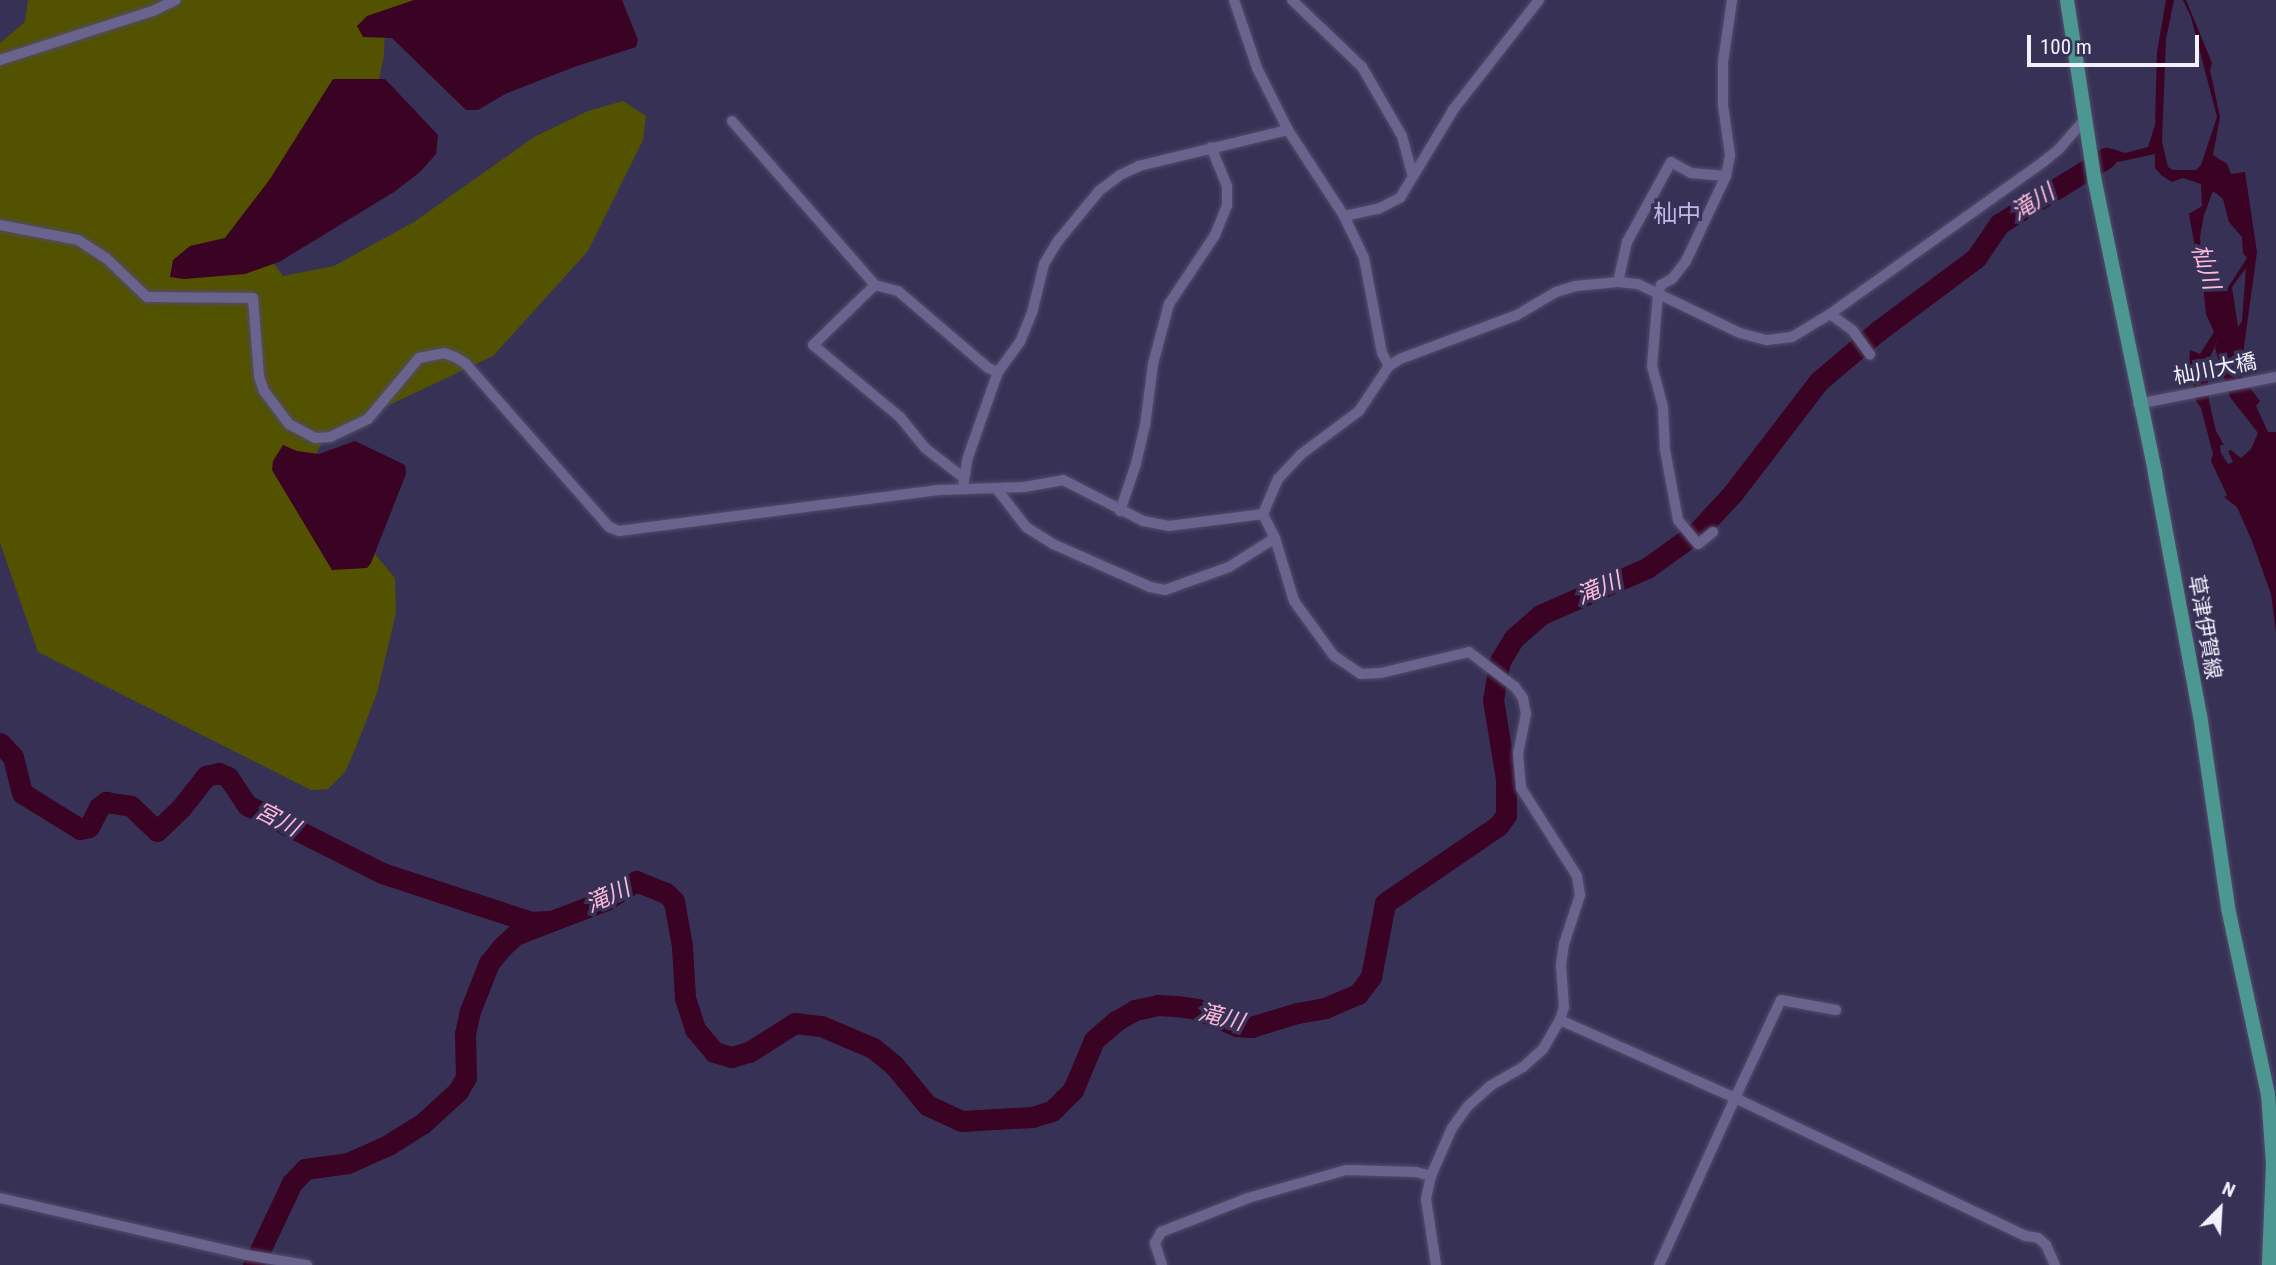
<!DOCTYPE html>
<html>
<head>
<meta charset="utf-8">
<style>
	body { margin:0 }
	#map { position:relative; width:2276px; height:1265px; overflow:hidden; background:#373156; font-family:"Roboto Condensed","Noto Sans JP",sans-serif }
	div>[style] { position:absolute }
	.green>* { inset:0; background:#525200 }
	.water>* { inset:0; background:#3a0223 }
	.river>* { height:21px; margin:-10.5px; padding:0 10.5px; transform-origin:10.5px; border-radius:10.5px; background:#3a0223 }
	.roads { filter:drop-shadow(0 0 2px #524c69) drop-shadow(0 0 2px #524c69) }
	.minor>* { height:10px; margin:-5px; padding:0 5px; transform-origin:5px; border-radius:5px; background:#69638d }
	.major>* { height:14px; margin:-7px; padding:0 7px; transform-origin:7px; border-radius:7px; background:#4d9792 }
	span { translate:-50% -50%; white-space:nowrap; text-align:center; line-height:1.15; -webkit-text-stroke:7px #373156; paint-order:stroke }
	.street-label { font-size:21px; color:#f2f1fb }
	.water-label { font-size:23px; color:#febad9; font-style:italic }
	.quarter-label { font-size:24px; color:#bfbae8 }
	.north { position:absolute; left:2185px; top:1174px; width:70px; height:70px; -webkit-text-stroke:5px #373156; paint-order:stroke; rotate:24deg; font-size:19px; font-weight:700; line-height:28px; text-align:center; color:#f2f1fb }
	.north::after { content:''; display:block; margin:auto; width:24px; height:32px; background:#f2f1fb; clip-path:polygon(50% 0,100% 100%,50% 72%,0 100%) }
	.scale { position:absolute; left:2027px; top:35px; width:172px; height:32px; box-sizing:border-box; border:4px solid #f2f1fb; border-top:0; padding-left:9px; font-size:21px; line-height:24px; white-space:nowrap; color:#f2f1fb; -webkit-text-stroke:5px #373156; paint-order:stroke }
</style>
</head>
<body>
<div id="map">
	<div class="green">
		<i style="clip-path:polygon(28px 0,437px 0,385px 26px,384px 55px,377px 90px,270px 258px,283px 276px,334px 266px,414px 222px,534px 137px,588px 111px,623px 101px,646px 116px,643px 140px,588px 251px,493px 356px,330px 433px,320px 446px,315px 457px,354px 529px,395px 578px,396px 613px,377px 693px,356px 747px,345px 772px,328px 789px,311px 790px,38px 652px,0 543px,0 43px,25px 22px)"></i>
	</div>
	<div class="water">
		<i style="clip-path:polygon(414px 0,622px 0,638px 40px,636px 47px,574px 67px,505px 94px,478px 110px,466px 110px,392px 38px,363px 37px,357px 26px,367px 16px)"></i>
		<i style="clip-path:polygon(evenodd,2166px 0,2174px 0,2166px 39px,2162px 141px,2168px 167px,2173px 170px,2196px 170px,2201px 165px,2217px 117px,2191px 17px,2183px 0,2186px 0,2212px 63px,2210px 70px,2220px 117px,2213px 155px,2227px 164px,2231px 174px,2245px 172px,2257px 252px,2241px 369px,2243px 379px,2260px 401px,2256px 406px,2268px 432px,2276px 432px,2276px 633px,2271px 594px,2252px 541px,2237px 507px,2224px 497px,2227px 495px,2211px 461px,2213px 454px,2201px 408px,2196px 401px,2189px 366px,2190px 350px,2200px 354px,2214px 332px,2206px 314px,2203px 286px,2200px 280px,2203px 270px,2197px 258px,2189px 214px,2202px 206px,2201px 184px,2183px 178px,2172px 182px,2161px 175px,2155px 168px,2155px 154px,2118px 162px,2109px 159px,2082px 177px,2086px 167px,2113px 149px,2125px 153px,2148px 147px,2155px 125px,2157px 52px,2166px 0,2213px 191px,2223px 199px,2229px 222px,2242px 237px,2243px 253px,2247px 258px,2227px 289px,2225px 286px,2220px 289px,2214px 269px,2210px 265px,2208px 267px,2203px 265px,2201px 255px,2200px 237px,2204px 215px,2213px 191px,2166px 0,2246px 268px,2242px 321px,2238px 327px,2232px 287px,2246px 268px,2166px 0,2219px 338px,2215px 348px,2230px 397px,2258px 433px,2251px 449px,2241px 458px,2231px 450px,2228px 451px,2233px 462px,2228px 464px,2221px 453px,2220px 445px,2224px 445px,2216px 431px,2209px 401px,2207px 363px,2219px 338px)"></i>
		<i style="clip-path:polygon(333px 79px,385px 79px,438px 135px,436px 154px,420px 172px,394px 192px,279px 262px,245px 274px,184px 279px,170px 277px,173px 260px,190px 246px,225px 238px,270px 179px)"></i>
		<i style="clip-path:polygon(355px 441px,405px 465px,406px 474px,371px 563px,367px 568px,332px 570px,272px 470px,273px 461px,283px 445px,297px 451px,319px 454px)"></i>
	</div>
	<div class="river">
		<i style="left:0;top:743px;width:19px;rotate:47deg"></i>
		<i style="left:13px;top:757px;width:37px;rotate:76deg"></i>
		<i style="left:22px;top:793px;width:68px;rotate:31.8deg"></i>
		<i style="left:80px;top:829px;width:9px;rotate:-13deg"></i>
		<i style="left:89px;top:827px;width:22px;rotate:-63deg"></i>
		<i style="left:99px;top:807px;width:9px;rotate:-36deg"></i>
		<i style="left:106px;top:802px;width:25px;rotate:9deg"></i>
		<i style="left:131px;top:806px;width:36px;rotate:44deg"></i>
		<i style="left:157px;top:831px;width:33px;rotate:-44deg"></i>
		<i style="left:181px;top:808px;width:41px;rotate:-52deg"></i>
		<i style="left:206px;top:776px;width:13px;rotate:-13deg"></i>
		<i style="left:219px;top:773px;width:10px;rotate:24deg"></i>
		<i style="left:228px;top:777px;width:34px;rotate:56deg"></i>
		<i style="left:247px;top:805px;width:151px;rotate:26.7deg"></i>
		<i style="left:382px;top:873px;width:157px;rotate:18.2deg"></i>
		<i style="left:531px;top:922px;width:16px;rotate:-4deg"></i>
		<i style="left:253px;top:1265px;width:91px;rotate:-64.6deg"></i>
		<i style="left:292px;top:1183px;width:19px;rotate:-47deg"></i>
		<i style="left:305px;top:1169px;width:43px;rotate:-7.9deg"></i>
		<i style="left:348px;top:1163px;width:44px;rotate:-24.2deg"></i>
		<i style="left:388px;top:1145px;width:40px;rotate:-32deg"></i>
		<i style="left:422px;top:1124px;width:49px;rotate:-42.5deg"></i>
		<i style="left:458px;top:1091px;width:16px;rotate:-60deg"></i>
		<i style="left:466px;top:1077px;width:43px;rotate:-91.3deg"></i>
		<i style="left:465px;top:1034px;width:24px;rotate:-78deg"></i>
		<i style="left:470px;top:1011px;width:52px;rotate:-68.4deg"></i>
		<i style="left:489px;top:963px;width:19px;rotate:-51deg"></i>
		<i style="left:501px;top:948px;width:19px;rotate:-43deg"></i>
		<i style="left:515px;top:935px;width:97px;rotate:-21deg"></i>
		<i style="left:606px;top:900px;width:36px;rotate:-32deg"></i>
		<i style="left:636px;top:881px;width:32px;rotate:22deg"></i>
		<i style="left:666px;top:893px;width:11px;rotate:45deg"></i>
		<i style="left:674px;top:901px;width:46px;rotate:79.9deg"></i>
		<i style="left:682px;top:946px;width:52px;rotate:86.7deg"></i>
		<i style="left:685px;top:998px;width:33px;rotate:72deg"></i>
		<i style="left:695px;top:1029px;width:30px;rotate:50deg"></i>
		<i style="left:714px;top:1052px;width:18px;rotate:16deg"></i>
		<i style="left:731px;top:1057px;width:19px;rotate:-16deg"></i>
		<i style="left:749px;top:1052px;width:54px;rotate:-32.2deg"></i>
		<i style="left:795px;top:1023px;width:26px;rotate:7deg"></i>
		<i style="left:821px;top:1026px;width:56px;rotate:22.9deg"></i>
		<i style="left:873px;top:1048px;width:27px;rotate:39deg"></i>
		<i style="left:894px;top:1065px;width:52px;rotate:50.5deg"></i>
		<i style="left:927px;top:1105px;width:38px;rotate:25deg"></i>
		<i style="left:961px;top:1121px;width:71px;rotate:-3.2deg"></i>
		<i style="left:1032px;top:1117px;width:21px;rotate:-17deg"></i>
		<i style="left:1052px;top:1111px;width:30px;rotate:-45deg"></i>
		<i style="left:1073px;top:1090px;width:54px;rotate:-67.2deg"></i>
		<i style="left:1094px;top:1040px;width:29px;rotate:-41deg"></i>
		<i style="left:1116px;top:1021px;width:22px;rotate:-30deg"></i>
		<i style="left:1135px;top:1010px;width:24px;rotate:-12deg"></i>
		<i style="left:1158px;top:1005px;width:18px;rotate:3deg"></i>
		<i style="left:1176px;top:1006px;width:21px;rotate:8deg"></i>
		<i style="left:1197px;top:1009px;width:43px;rotate:23deg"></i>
		<i style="left:1237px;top:1026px;width:14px;rotate:4deg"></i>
		<i style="left:1251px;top:1027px;width:48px;rotate:-16.9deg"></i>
		<i style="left:1297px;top:1013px;width:28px;rotate:-10deg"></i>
		<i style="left:1325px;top:1008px;width:36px;rotate:-23deg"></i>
		<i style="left:1358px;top:994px;width:21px;rotate:-53deg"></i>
		<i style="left:1371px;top:977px;width:75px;rotate:-79.3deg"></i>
		<i style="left:1385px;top:903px;width:137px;rotate:-34.3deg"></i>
		<i style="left:1498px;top:826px;width:14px;rotate:-54deg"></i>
		<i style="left:1506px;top:815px;width:36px;rotate:-90deg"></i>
		<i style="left:1506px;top:779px;width:80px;rotate:-99.3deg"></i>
		<i style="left:1493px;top:700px;width:40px;rotate:-80deg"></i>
		<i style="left:1500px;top:661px;width:27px;rotate:-59deg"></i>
		<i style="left:1514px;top:638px;width:35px;rotate:-41deg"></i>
		<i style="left:1540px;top:615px;width:117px;rotate:-23.7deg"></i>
		<i style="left:1647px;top:568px;width:62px;rotate:-35.8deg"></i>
		<i style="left:1697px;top:532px;width:53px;rotate:-47.3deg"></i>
		<i style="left:1733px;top:493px;width:141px;rotate:-52.5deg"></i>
		<i style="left:1819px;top:381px;width:77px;rotate:-40.3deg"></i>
		<i style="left:1878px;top:331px;width:122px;rotate:-36.7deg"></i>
		<i style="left:1976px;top:258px;width:41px;rotate:-55.9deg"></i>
		<i style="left:1999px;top:224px;width:126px;rotate:-31.7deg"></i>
	</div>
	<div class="roads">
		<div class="minor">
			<i style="left:1234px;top:0;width:72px;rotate:71.3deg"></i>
			<i style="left:1257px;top:68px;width:69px;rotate:63.4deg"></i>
			<i style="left:1288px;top:130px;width:103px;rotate:56.9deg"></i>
			<i style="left:1344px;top:216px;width:47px;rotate:64.5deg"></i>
			<i style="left:1364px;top:258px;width:97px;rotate:79.3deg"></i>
			<i style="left:1382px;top:353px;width:15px;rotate:62deg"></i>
			<i style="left:1292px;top:0;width:97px;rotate:43.7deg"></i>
			<i style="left:1362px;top:67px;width:80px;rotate:59.9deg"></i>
			<i style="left:1402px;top:136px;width:42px;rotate:75deg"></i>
			<i style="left:0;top:60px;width:161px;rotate:-17.8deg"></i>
			<i style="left:153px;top:11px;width:25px;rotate:-26deg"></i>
			<i style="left:732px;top:121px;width:218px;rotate:48.9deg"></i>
			<i style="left:875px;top:285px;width:24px;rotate:15deg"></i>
			<i style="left:898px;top:291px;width:118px;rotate:40.5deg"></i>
			<i style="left:988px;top:368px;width:11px;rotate:22deg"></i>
			<i style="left:1344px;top:216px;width:35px;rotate:-12deg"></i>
			<i style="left:1378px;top:209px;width:25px;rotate:-27deg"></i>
			<i style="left:1400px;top:198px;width:103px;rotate:-58.9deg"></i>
			<i style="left:1453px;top:110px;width:140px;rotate:-52deg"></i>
			<i style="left:0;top:225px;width:79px;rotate:10.9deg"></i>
			<i style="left:78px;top:240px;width:33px;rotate:33deg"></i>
			<i style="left:106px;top:258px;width:57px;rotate:43.6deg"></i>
			<i style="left:147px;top:297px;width:106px;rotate:0.5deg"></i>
			<i style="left:253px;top:298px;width:78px;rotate:85.6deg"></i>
			<i style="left:259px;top:376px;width:16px;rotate:72deg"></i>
			<i style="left:264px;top:391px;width:41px;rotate:52.9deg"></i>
			<i style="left:289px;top:424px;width:30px;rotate:28deg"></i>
			<i style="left:315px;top:438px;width:15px;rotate:-4deg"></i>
			<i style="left:330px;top:437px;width:42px;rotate:-25.3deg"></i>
			<i style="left:368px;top:419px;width:80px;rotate:-50.1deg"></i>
			<i style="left:419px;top:358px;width:25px;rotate:-11deg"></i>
			<i style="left:444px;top:353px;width:12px;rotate:20deg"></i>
			<i style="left:455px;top:357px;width:12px;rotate:31deg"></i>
			<i style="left:465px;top:363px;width:218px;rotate:48.7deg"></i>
			<i style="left:609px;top:527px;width:11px;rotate:22deg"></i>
			<i style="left:619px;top:531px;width:324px;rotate:-7.3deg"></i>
			<i style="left:940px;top:490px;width:84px;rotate:-2deg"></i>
			<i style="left:1024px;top:487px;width:40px;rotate:-10deg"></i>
			<i style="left:1063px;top:480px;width:90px;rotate:27.1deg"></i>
			<i style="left:1143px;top:521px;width:26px;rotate:11deg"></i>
			<i style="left:1169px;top:526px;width:95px;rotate:-7.3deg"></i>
			<i style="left:1618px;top:282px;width:41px;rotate:-77.3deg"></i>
			<i style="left:1627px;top:242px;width:91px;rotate:-61.2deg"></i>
			<i style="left:1671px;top:162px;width:23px;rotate:29deg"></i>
			<i style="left:1691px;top:173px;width:35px;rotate:5deg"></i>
			<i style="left:875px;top:285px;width:86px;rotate:135.9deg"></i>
			<i style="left:813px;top:345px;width:113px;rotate:39.6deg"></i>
			<i style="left:900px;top:417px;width:40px;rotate:51deg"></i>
			<i style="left:925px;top:448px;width:49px;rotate:37.6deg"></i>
			<i style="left:1830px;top:314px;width:29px;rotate:36deg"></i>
			<i style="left:1853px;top:331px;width:29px;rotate:54deg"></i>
			<i style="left:2138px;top:404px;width:141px;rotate:-11.1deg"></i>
			<i style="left:963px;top:487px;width:30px;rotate:-81deg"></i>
			<i style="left:968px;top:457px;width:90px;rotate:-70.6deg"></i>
			<i style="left:998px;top:372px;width:37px;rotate:-54deg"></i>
			<i style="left:1020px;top:342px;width:31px;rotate:-68deg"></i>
			<i style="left:1032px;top:313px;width:50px;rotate:-76.2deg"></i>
			<i style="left:1044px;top:264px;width:27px;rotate:-59deg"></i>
			<i style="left:1058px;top:241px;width:65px;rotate:-50.6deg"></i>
			<i style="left:1099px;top:191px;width:26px;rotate:-37deg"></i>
			<i style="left:1120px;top:175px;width:21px;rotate:-25deg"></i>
			<i style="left:1139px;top:166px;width:153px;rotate:-13.6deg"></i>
			<i style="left:996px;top:488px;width:49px;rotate:52.4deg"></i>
			<i style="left:1026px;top:527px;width:32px;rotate:32deg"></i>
			<i style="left:1053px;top:544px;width:106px;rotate:23.9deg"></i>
			<i style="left:1150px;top:587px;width:15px;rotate:11deg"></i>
			<i style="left:1165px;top:590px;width:68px;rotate:-19.8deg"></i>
			<i style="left:1229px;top:567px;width:54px;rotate:-32.2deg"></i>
			<i style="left:1120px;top:511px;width:50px;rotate:-71.2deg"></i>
			<i style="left:1136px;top:464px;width:39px;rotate:-77deg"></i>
			<i style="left:1145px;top:426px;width:63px;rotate:-82.6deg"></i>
			<i style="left:1153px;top:364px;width:62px;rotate:-75.1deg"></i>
			<i style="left:1169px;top:304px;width:83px;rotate:-56.3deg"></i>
			<i style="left:1215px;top:235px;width:31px;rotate:-68deg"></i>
			<i style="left:1227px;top:206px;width:20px;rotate:-90deg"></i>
			<i style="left:1227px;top:186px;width:42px;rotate:-112.3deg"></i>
			<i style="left:1713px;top:532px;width:19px;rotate:141deg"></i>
			<i style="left:1698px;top:544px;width:31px;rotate:-130deg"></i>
			<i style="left:1678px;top:520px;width:71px;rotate:-100.5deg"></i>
			<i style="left:1665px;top:450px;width:43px;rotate:-92.7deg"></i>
			<i style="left:1663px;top:407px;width:42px;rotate:-105deg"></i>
			<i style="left:1652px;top:366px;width:73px;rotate:-85.3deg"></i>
			<i style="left:1658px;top:293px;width:9px;rotate:-69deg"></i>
			<i style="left:1661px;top:285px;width:13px;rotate:-29deg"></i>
			<i style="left:1672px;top:279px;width:23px;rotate:-52deg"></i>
			<i style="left:1686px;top:261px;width:94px;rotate:-64.8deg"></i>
			<i style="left:1726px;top:176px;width:21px;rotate:-79deg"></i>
			<i style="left:1730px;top:155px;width:50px;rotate:-98deg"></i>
			<i style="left:1723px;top:105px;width:43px;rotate:-90deg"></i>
			<i style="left:1723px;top:62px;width:63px;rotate:-81.7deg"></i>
			<i style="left:1560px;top:1020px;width:192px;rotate:24deg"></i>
			<i style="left:1735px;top:1098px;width:108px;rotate:-64.9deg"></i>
			<i style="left:1781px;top:1000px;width:56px;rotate:10.3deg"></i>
			<i style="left:0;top:1198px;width:253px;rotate:13deg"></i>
			<i style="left:247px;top:1255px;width:61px;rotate:9.5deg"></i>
			<i style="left:1162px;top:1265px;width:23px;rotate:-108deg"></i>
			<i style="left:1155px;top:1243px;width:13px;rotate:-61deg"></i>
			<i style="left:1161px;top:1232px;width:93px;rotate:-21.3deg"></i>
			<i style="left:1248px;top:1198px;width:102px;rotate:-15.9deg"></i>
			<i style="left:1346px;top:1170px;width:70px;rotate:1.6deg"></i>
			<i style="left:1416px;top:1172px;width:16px;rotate:15deg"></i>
			<i style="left:1436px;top:1265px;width:67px;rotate:-98.6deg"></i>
			<i style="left:1426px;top:1199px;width:24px;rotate:-78deg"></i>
			<i style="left:1431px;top:1176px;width:52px;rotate:-66.4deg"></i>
			<i style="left:1452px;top:1128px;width:27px;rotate:-54deg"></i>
			<i style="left:1468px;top:1106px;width:30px;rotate:-42deg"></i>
			<i style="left:1490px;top:1086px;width:38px;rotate:-30deg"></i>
			<i style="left:1523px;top:1067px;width:27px;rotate:-42deg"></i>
			<i style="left:1543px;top:1049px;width:34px;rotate:-60deg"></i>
			<i style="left:1560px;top:1020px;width:14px;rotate:-73deg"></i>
			<i style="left:1564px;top:1007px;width:42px;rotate:-94.1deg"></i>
			<i style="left:1561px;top:965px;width:21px;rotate:-82deg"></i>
			<i style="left:1564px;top:944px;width:52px;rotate:-71.9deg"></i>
			<i style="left:1580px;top:895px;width:19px;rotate:-99deg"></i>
			<i style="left:1577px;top:876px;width:104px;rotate:-122.5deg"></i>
			<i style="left:1521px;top:788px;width:34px;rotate:-95deg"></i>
			<i style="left:1518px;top:754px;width:41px;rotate:-78.7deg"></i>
			<i style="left:1526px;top:714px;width:16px;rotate:-101deg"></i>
			<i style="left:1523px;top:698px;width:14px;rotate:-126deg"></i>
			<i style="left:1515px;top:687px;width:58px;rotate:-142.7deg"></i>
			<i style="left:1469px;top:652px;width:90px;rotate:166.6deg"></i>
			<i style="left:1381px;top:673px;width:20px;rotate:177deg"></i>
			<i style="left:1361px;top:674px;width:32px;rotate:-146deg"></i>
			<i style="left:1334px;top:656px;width:68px;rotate:-126deg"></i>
			<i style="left:1294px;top:601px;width:66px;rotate:-106.8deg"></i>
			<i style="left:1275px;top:538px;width:27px;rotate:-117deg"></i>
			<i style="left:1263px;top:514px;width:38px;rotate:-67deg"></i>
			<i style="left:1278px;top:479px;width:33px;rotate:-47deg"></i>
			<i style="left:1300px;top:455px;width:74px;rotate:-36.7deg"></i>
			<i style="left:1359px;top:411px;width:54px;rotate:-56.3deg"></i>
			<i style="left:1389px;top:366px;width:13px;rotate:-32deg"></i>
			<i style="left:1400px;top:359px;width:125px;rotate:-20.6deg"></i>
			<i style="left:1517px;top:315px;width:45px;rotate:-30.5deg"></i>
			<i style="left:1556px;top:292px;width:21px;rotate:-17deg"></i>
			<i style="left:1576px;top:286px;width:42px;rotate:-5.4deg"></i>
			<i style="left:1618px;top:282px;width:20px;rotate:6deg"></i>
			<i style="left:1638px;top:284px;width:113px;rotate:25.7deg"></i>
			<i style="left:1740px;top:333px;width:28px;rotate:15deg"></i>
			<i style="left:1767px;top:340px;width:25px;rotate:-7deg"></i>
			<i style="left:1792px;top:337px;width:44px;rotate:-31.2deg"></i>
			<i style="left:1830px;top:314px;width:262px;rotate:-35.5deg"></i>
			<i style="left:2043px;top:162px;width:21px;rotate:-39deg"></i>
			<i style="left:2059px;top:149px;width:38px;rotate:-49deg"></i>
			<i style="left:1659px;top:1265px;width:183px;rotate:-65.5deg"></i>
			<i style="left:1735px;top:1098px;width:322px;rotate:25.4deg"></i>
			<i style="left:2026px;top:1236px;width:12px;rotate:9deg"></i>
			<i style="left:2038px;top:1238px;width:11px;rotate:41deg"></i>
			<i style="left:2046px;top:1245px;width:22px;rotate:66deg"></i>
		</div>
		<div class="major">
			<i style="left:2067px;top:0;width:184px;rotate:81.3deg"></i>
			<i style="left:2095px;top:182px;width:297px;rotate:78.3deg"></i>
			<i style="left:2155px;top:473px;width:246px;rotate:79.5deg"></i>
			<i style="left:2200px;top:715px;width:195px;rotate:81.7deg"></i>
			<i style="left:2228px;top:908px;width:190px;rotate:77.9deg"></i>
			<i style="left:2268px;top:1094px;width:70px;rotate:85.9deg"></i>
			<i style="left:2273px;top:1164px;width:101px;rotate:92.3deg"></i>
		</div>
	</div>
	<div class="street-label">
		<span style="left:2215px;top:369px;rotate:-11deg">杣川大橋</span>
		<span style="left:2205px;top:627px;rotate:80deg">草津伊賀線</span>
	</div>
	<div class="water-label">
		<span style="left:2033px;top:203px;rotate:-32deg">滝川</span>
		<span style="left:2205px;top:267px;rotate:73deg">杣川</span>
		<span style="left:1599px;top:589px;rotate:-23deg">滝川</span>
		<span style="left:277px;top:820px;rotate:27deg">宮川</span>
		<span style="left:608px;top:897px;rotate:-25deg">滝川</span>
		<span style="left:1221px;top:1018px;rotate:14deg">滝川</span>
	</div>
	<div class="quarter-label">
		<span style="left:1677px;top:215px">杣中</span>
	</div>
	<div class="north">N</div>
	<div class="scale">100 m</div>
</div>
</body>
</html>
